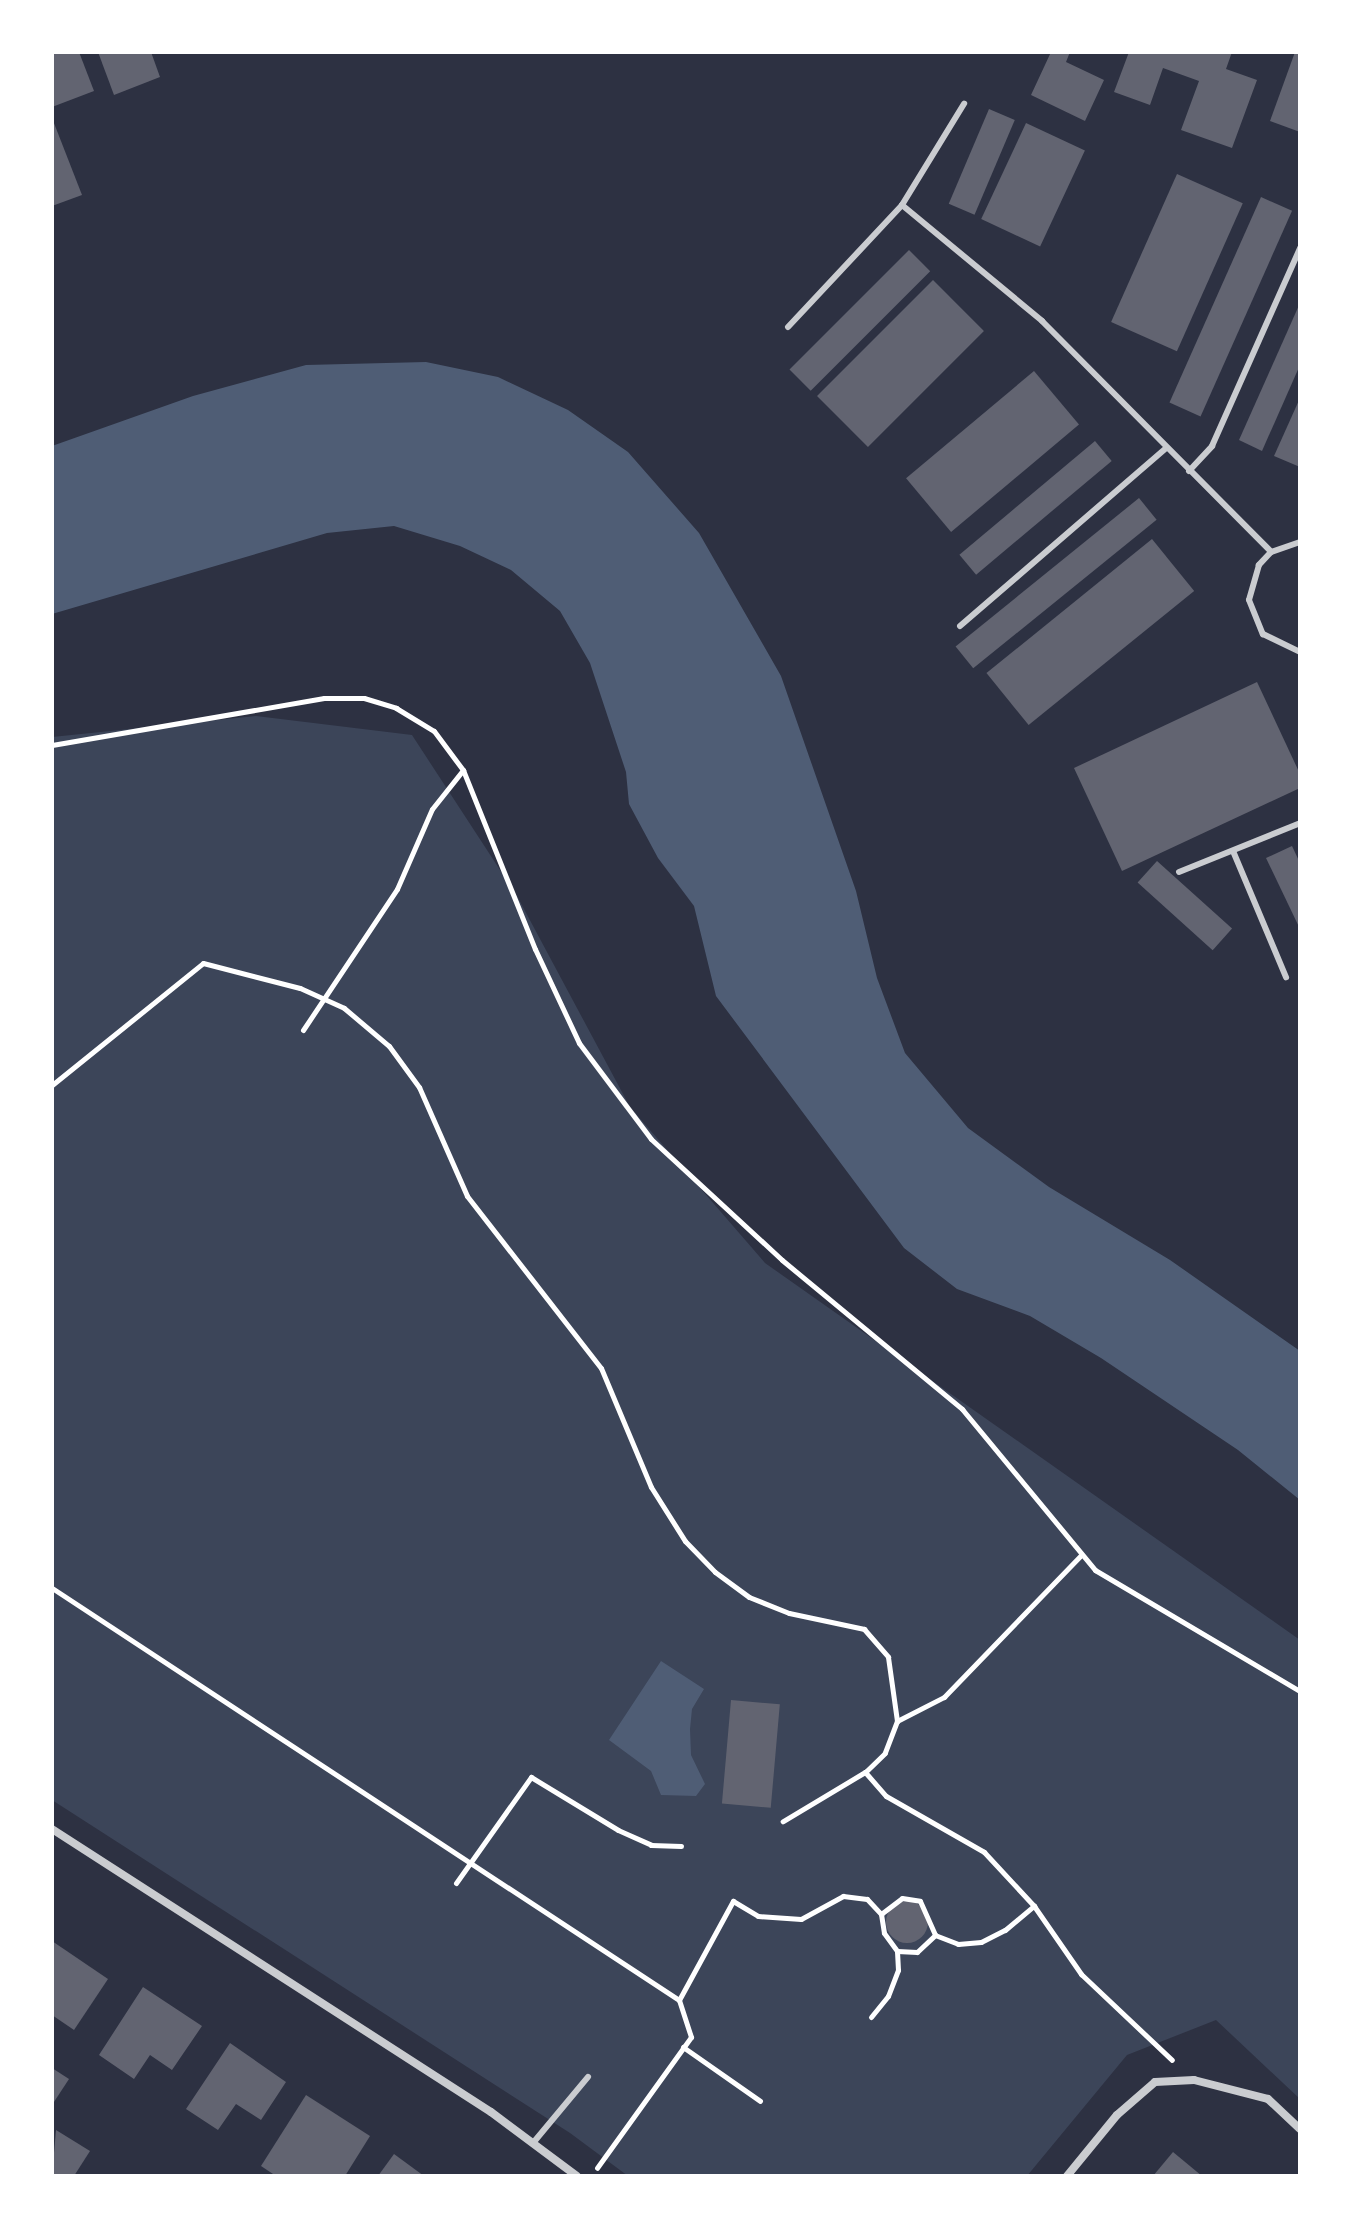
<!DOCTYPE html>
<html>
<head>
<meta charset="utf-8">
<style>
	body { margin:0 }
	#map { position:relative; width:1352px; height:2228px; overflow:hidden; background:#2d3142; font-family:"Alegreya Sans",sans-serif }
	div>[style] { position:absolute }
	.green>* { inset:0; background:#3c4559 }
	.water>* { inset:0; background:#4f5d75 }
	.building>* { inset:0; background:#626471; transform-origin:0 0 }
	.round { border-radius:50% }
	.path>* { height:5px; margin:-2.5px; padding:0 2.5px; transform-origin:2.5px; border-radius:2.5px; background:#fff }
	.service>* { height:6px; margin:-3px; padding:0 3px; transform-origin:3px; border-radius:3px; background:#caccd0 }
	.minor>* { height:8px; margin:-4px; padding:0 4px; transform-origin:4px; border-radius:4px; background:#caccd0 }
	span { translate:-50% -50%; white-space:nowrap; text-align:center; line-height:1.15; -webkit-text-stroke:6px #fff; paint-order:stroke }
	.frame { position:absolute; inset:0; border:54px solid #fff; pointer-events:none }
</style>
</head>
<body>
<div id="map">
	<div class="green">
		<i style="clip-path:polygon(256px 716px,412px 735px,517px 896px,630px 1107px,765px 1263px,1300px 1640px,1300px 2099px,1216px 2020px,1127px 2055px,1027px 2176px,628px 2176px,570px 2133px,52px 1800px,52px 737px)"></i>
	</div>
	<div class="water">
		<i style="clip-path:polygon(426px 362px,498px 377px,568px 410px,628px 452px,699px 533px,781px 676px,856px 891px,877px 978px,905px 1053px,968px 1128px,1049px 1187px,1170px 1260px,1300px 1351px,1300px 1500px,1238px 1450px,1101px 1358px,1030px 1316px,957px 1289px,904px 1248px,716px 996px,694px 906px,658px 858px,629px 804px,626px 772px,590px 663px,560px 611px,511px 570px,460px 546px,394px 526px,327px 533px,52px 614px,52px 446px,193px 396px,306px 365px)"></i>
		<i style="clip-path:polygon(661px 1661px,704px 1689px,692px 1709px,690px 1729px,691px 1755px,705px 1784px,696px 1796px,661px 1795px,651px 1771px,609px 1740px)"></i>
	</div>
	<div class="building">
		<i style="clip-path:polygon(52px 52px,79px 52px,94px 91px,52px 107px)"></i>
		<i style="clip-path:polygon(98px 52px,151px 52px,160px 77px,114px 95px)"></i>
		<i style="clip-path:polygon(1051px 52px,1070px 52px,1066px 62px,1104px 80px,1085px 121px,1031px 95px)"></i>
		<i style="clip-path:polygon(1129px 52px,1232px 52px,1226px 69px,1257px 80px,1232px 148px,1181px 130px,1199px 81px,1163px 68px,1150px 105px,1114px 92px)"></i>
		<i style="clip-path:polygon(1295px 52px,1300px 52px,1300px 132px,1270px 121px)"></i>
		<i style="left:989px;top:109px;width:28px;height:103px;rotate:23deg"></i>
		<i style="clip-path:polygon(52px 118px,82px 195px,52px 206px)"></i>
		<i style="left:1026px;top:123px;width:65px;height:106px;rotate:25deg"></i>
		<i style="left:1177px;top:174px;width:72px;height:162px;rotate:24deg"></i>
		<i style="left:1261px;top:197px;width:34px;height:225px;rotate:24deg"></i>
		<i style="left:909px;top:250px;width:30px;height:169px;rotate:45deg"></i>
		<i style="left:933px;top:280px;width:72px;height:164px;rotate:45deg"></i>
		<i style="clip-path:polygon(1300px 303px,1300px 365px,1262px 451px,1239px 440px)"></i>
		<i style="left:1034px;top:371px;width:70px;height:167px;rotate:50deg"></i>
		<i style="clip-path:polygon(1300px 398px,1300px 467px,1274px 456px)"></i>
		<i style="left:1095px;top:441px;width:26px;height:177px;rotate:50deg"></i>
		<i style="left:1139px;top:498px;width:28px;height:236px;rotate:51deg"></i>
		<i style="left:1152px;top:539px;width:67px;height:213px;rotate:51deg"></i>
		<i style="clip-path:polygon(1257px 682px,1300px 774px,1300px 788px,1122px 871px,1074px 768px)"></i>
		<i style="clip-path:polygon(1292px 846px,1300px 863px,1300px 929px,1266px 858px)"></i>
		<i style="left:1157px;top:861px;width:101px;height:29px;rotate:42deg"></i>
		<i style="left:731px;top:1700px;width:49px;height:104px;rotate:5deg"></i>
		<i class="round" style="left:886px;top:1901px;width:42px;height:42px"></i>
		<i style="clip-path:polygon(52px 1941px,108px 1979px,74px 2030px,52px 2015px)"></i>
		<i style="clip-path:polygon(143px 1987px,202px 2026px,172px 2070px,150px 2055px,134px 2079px,99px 2055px)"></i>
		<i style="clip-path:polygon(230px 2043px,286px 2082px,261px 2120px,236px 2104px,218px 2130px,186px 2109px)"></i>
		<i style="clip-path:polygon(52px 2068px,69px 2079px,52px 2105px)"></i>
		<i style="clip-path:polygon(306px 2095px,370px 2136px,345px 2176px,276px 2176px,261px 2166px)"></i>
		<i style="clip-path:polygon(56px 2130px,90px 2151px,74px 2176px,52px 2176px)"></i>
		<i style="clip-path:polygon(1173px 2152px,1202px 2176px,1153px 2176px)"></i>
		<i style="clip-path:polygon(394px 2154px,424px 2176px,378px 2176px)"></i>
	</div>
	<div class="path">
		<i style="left:52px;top:745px;width:276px;rotate:-9.8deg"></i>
		<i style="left:324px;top:698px;width:40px"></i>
		<i style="left:364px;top:698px;width:34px;rotate:17deg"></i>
		<i style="left:396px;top:708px;width:44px;rotate:31.2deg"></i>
		<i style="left:434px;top:731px;width:49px;rotate:53.4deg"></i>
		<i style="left:463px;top:770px;width:193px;rotate:68.1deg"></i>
		<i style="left:535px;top:949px;width:104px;rotate:64.9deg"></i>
		<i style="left:579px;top:1043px;width:120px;rotate:53.1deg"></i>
		<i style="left:651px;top:1139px;width:178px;rotate:42.7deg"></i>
		<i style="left:782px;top:1260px;width:234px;rotate:39.6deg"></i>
		<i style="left:962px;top:1409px;width:209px;rotate:50.4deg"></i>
		<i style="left:1095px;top:1570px;width:238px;rotate:30.6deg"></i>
		<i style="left:303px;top:1030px;width:169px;rotate:-56.3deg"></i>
		<i style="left:397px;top:889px;width:87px;rotate:-66.4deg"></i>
		<i style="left:432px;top:809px;width:50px;rotate:-51.5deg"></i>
		<i style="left:52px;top:1085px;width:194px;rotate:-38.9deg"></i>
		<i style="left:203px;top:963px;width:100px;rotate:14.5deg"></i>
		<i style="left:300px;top:988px;width:48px;rotate:24.4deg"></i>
		<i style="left:344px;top:1008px;width:59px;rotate:40.2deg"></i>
		<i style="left:389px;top:1046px;width:51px;rotate:53.8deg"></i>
		<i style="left:419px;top:1087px;width:119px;rotate:66.2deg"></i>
		<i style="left:467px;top:1196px;width:218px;rotate:52.1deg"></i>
		<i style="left:601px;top:1368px;width:129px;rotate:67.2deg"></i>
		<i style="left:651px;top:1487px;width:64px;rotate:57.8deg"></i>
		<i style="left:685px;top:1541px;width:43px;rotate:45.9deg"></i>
		<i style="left:715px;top:1572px;width:42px;rotate:36.3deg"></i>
		<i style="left:749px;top:1597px;width:43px;rotate:21.8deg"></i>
		<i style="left:789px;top:1613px;width:77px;rotate:12deg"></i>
		<i style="left:864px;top:1629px;width:37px;rotate:49deg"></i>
		<i style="left:888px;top:1657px;width:65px;rotate:82deg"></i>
		<i style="left:897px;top:1721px;width:34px;rotate:111deg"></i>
		<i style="left:885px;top:1753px;width:28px;rotate:136deg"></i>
		<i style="left:865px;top:1772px;width:96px;rotate:149.1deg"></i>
		<i style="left:52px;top:1588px;width:750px;rotate:33.31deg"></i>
		<i style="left:679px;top:2000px;width:39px;rotate:72deg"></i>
		<i style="left:691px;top:2037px;width:161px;rotate:125.7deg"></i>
		<i style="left:897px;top:1721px;width:53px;rotate:-27.1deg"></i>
		<i style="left:944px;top:1697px;width:196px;rotate:-46deg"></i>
		<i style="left:865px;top:1772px;width:32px;rotate:49deg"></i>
		<i style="left:886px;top:1796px;width:113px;rotate:29.7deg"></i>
		<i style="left:984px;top:1852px;width:74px;rotate:47.2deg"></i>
		<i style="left:1034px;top:1906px;width:83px;rotate:55.3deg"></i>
		<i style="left:1081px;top:1974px;width:125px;rotate:43.4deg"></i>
		<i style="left:456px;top:1883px;width:130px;rotate:-54.7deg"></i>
		<i style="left:531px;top:1777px;width:102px;rotate:31.3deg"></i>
		<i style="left:618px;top:1830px;width:36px;rotate:24deg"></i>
		<i style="left:651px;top:1845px;width:30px;rotate:2deg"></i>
		<i style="left:881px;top:1914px;width:26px;rotate:-37deg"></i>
		<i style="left:902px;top:1898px;width:18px;rotate:9deg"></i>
		<i style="left:920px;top:1901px;width:37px;rotate:66deg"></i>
		<i style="left:897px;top:1951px;width:20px;rotate:3deg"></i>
		<i style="left:917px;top:1952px;width:25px;rotate:-43deg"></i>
		<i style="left:935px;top:1935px;width:25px;rotate:21deg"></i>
		<i style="left:958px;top:1944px;width:23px;rotate:-5deg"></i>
		<i style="left:981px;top:1942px;width:27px;rotate:-27deg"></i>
		<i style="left:1005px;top:1930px;width:38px;rotate:-40deg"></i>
		<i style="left:679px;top:2000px;width:113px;rotate:-61.4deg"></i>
		<i style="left:733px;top:1901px;width:29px;rotate:31deg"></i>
		<i style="left:758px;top:1916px;width:43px;rotate:4deg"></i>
		<i style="left:801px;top:1919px;width:48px;rotate:-28.7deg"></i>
		<i style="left:843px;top:1896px;width:24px;rotate:7deg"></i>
		<i style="left:867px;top:1899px;width:21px;rotate:47deg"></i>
		<i style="left:881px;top:1914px;width:19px;rotate:81deg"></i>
		<i style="left:884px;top:1933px;width:22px;rotate:54deg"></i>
		<i style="left:897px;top:1951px;width:19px;rotate:87deg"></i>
		<i style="left:898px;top:1970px;width:28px;rotate:111deg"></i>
		<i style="left:888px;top:1996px;width:27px;rotate:129deg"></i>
		<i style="left:683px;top:2047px;width:94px;rotate:35deg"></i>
	</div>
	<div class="service">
		<i style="left:902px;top:205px;width:182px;rotate:39.6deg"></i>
		<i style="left:1042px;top:321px;width:325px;rotate:45.2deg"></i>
		<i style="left:788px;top:327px;width:167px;rotate:-46.9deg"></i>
		<i style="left:902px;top:205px;width:119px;rotate:-58.5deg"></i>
		<i style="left:1189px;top:471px;width:34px;rotate:-47deg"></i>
		<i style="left:1212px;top:446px;width:217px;rotate:-66deg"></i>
		<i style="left:1300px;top:542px;width:31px;rotate:161deg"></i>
		<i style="left:1271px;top:552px;width:18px;rotate:133deg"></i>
		<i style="left:1259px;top:565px;width:36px;rotate:106deg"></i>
		<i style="left:1249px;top:600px;width:37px;rotate:68deg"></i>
		<i style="left:1263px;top:634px;width:41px;rotate:25.9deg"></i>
		<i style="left:960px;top:626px;width:272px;rotate:-40.8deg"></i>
		<i style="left:1233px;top:851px;width:137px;rotate:67.2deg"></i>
		<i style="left:1179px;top:872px;width:131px;rotate:-22deg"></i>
		<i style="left:533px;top:2143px;width:86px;rotate:-50.2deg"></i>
	</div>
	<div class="minor">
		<i style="left:52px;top:1829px;width:522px;rotate:32.81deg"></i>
		<i style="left:491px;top:2112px;width:107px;rotate:36.7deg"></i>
		<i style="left:1067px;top:2176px;width:79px;rotate:-50.7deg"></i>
		<i style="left:1117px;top:2115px;width:50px;rotate:-41deg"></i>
		<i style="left:1155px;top:2082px;width:39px;rotate:-3deg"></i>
		<i style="left:1194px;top:2080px;width:76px;rotate:14.4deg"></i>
		<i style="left:1268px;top:2099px;width:44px;rotate:43.2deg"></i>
	</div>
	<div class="frame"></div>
</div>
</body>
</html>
